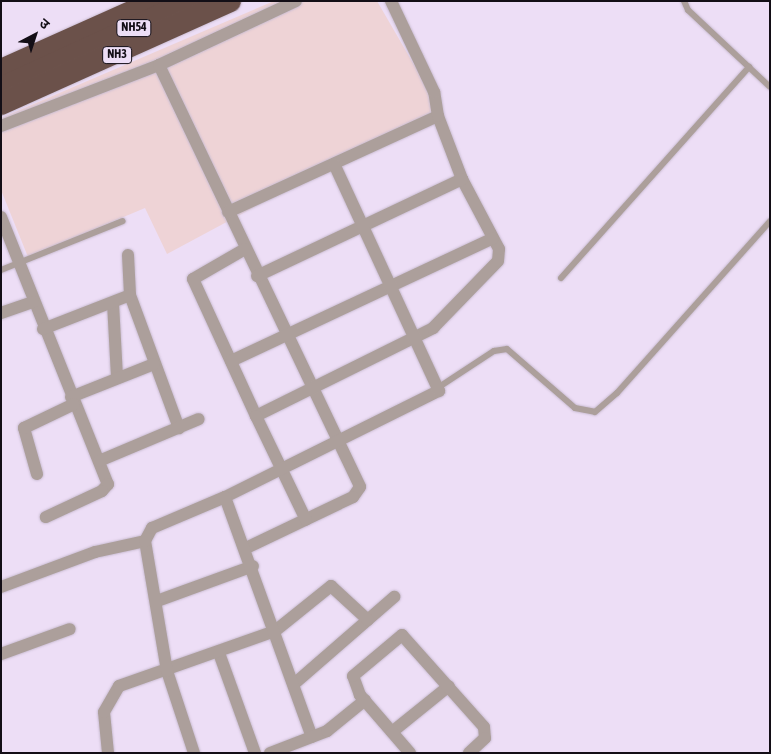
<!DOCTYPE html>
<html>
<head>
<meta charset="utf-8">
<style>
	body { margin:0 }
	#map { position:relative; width:771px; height:754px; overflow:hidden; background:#eddef6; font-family:"Asap Condensed","Noto Sans Devanagari",sans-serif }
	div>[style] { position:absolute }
	.industrial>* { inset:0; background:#eed3d6 }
	.roads { filter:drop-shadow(0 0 1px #cabdd2) drop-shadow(0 0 1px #cabdd2) }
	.lane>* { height:6px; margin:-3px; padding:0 3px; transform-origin:3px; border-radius:3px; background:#ac9f9b }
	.street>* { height:12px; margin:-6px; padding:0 6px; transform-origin:6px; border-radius:6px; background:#ac9f9b }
	.highway>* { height:22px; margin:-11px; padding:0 11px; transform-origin:11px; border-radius:11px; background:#6b514a }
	span { translate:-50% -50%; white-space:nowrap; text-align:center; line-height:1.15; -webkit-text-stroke:5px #eddef6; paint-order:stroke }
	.shield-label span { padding:1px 4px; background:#eddef6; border:1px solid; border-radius:4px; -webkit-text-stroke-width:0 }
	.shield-label { font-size:12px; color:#130e16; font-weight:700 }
	.frame { position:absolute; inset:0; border:2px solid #130e16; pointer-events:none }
	.north { position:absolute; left:10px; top:10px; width:50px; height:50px; -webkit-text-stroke:4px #eddef6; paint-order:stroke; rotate:40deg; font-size:14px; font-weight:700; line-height:20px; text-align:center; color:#130e16 }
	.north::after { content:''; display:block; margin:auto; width:18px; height:22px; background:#130e16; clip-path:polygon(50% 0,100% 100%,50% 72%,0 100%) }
</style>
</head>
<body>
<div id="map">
	<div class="industrial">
		<i style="clip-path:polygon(274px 1px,377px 1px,439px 108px,167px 254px,145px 208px,28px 257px,1px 190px,1px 118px)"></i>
	</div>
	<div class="roads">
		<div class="lane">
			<i style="left:684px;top:1px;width:10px;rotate:66deg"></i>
			<i style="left:688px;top:10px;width:112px;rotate:43.2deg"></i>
			<i style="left:1px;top:270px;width:131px;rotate:-21.9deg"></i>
			<i style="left:561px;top:278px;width:283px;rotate:-48.3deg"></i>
			<i style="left:439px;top:387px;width:66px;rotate:-33.2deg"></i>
			<i style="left:494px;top:351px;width:13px;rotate:-9deg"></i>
			<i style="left:507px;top:349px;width:90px;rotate:40.9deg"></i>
			<i style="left:575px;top:408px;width:20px;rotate:11deg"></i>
			<i style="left:595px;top:412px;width:29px;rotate:-41deg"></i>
			<i style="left:617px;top:393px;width:230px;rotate:-48.3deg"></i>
		</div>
		<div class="street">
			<i style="left:159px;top:65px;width:467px;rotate:64.5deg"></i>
			<i style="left:360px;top:487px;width:12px;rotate:125deg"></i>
			<i style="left:353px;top:497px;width:119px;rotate:154.5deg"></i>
			<i style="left:1px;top:126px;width:169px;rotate:-21.1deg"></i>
			<i style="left:159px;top:65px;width:151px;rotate:-25deg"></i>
			<i style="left:228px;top:212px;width:231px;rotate:-24.6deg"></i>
			<i style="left:1px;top:217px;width:288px;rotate:68.2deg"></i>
			<i style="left:108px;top:484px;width:9px;rotate:131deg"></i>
			<i style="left:102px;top:491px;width:62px;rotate:155.1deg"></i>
			<i style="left:245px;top:249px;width:60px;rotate:150deg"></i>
			<i style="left:193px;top:279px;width:151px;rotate:65.3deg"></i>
			<i style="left:256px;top:416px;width:198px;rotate:-26.4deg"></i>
			<i style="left:433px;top:328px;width:93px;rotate:-45.9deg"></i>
			<i style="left:498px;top:261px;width:12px;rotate:-85deg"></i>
			<i style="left:499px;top:249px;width:79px;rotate:-117.9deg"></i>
			<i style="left:462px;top:179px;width:67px;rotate:-110.9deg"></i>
			<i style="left:438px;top:116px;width:24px;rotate:-99deg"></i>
			<i style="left:434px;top:92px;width:101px;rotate:-115.3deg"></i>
			<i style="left:128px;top:255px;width:40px;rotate:87.1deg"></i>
			<i style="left:130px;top:295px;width:142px;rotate:69.8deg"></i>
			<i style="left:257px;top:276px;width:227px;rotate:-25.3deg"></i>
			<i style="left:113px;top:303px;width:75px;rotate:86.9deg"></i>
			<i style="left:1px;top:313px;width:34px;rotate:-19deg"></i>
			<i style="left:43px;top:329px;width:93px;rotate:-21.3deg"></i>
			<i style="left:231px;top:361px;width:289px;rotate:-25.1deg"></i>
			<i style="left:71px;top:397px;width:89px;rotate:-21.7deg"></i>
			<i style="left:256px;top:416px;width:115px;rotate:64.3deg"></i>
			<i style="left:99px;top:461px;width:108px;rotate:-22.8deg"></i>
			<i style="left:37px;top:474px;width:48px;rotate:-105.8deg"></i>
			<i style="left:24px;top:428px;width:55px;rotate:-25.6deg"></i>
			<i style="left:225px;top:497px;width:239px;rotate:-26.4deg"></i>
			<i style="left:439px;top:391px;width:250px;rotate:-114.8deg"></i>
			<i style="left:1px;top:587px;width:100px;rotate:-20.4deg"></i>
			<i style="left:95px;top:552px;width:51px;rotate:-12.4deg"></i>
			<i style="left:157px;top:601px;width:102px;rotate:-20deg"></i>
			<i style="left:219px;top:653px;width:106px;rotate:70.2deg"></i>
			<i style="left:1px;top:654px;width:73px;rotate:-19.9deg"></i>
			<i style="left:294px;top:684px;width:133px;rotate:-41deg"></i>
			<i style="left:392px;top:732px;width:73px;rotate:-38.9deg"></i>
			<i style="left:108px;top:753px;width:41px;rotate:-95.6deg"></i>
			<i style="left:104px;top:712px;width:30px;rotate:-60deg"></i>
			<i style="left:119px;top:686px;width:165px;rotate:-19.4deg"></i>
			<i style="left:275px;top:631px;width:72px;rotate:-38.8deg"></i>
			<i style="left:331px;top:586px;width:50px;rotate:42.6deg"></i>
			<i style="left:194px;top:753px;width:86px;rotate:-108.2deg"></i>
			<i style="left:167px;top:671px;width:132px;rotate:-99.6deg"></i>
			<i style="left:145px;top:541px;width:15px;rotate:-62deg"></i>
			<i style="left:152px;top:528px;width:79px;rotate:-23deg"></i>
			<i style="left:225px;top:497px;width:255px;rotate:70.1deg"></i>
			<i style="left:270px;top:753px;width:61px;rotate:-21.1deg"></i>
			<i style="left:327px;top:731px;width:49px;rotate:-39.2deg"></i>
			<i style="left:410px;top:753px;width:77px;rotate:-130.8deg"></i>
			<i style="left:360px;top:695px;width:20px;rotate:-110deg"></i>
			<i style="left:353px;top:676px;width:64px;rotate:-39.9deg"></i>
			<i style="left:402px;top:635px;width:123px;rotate:48.3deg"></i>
			<i style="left:484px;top:727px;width:11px;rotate:85deg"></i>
			<i style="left:485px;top:738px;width:22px;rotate:137deg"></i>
		</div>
		<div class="highway">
			<i style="left:1px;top:70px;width:169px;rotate:-24.1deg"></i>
			<i style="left:1px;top:88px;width:209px;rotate:-24.6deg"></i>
			<i style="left:1px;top:104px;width:251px;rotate:-24.2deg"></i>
		</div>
	</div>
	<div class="shield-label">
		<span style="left:134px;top:28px">NH54</span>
		<span style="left:117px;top:55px">NH3</span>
	</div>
	<div class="frame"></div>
	<div class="north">उ</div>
</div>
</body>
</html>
